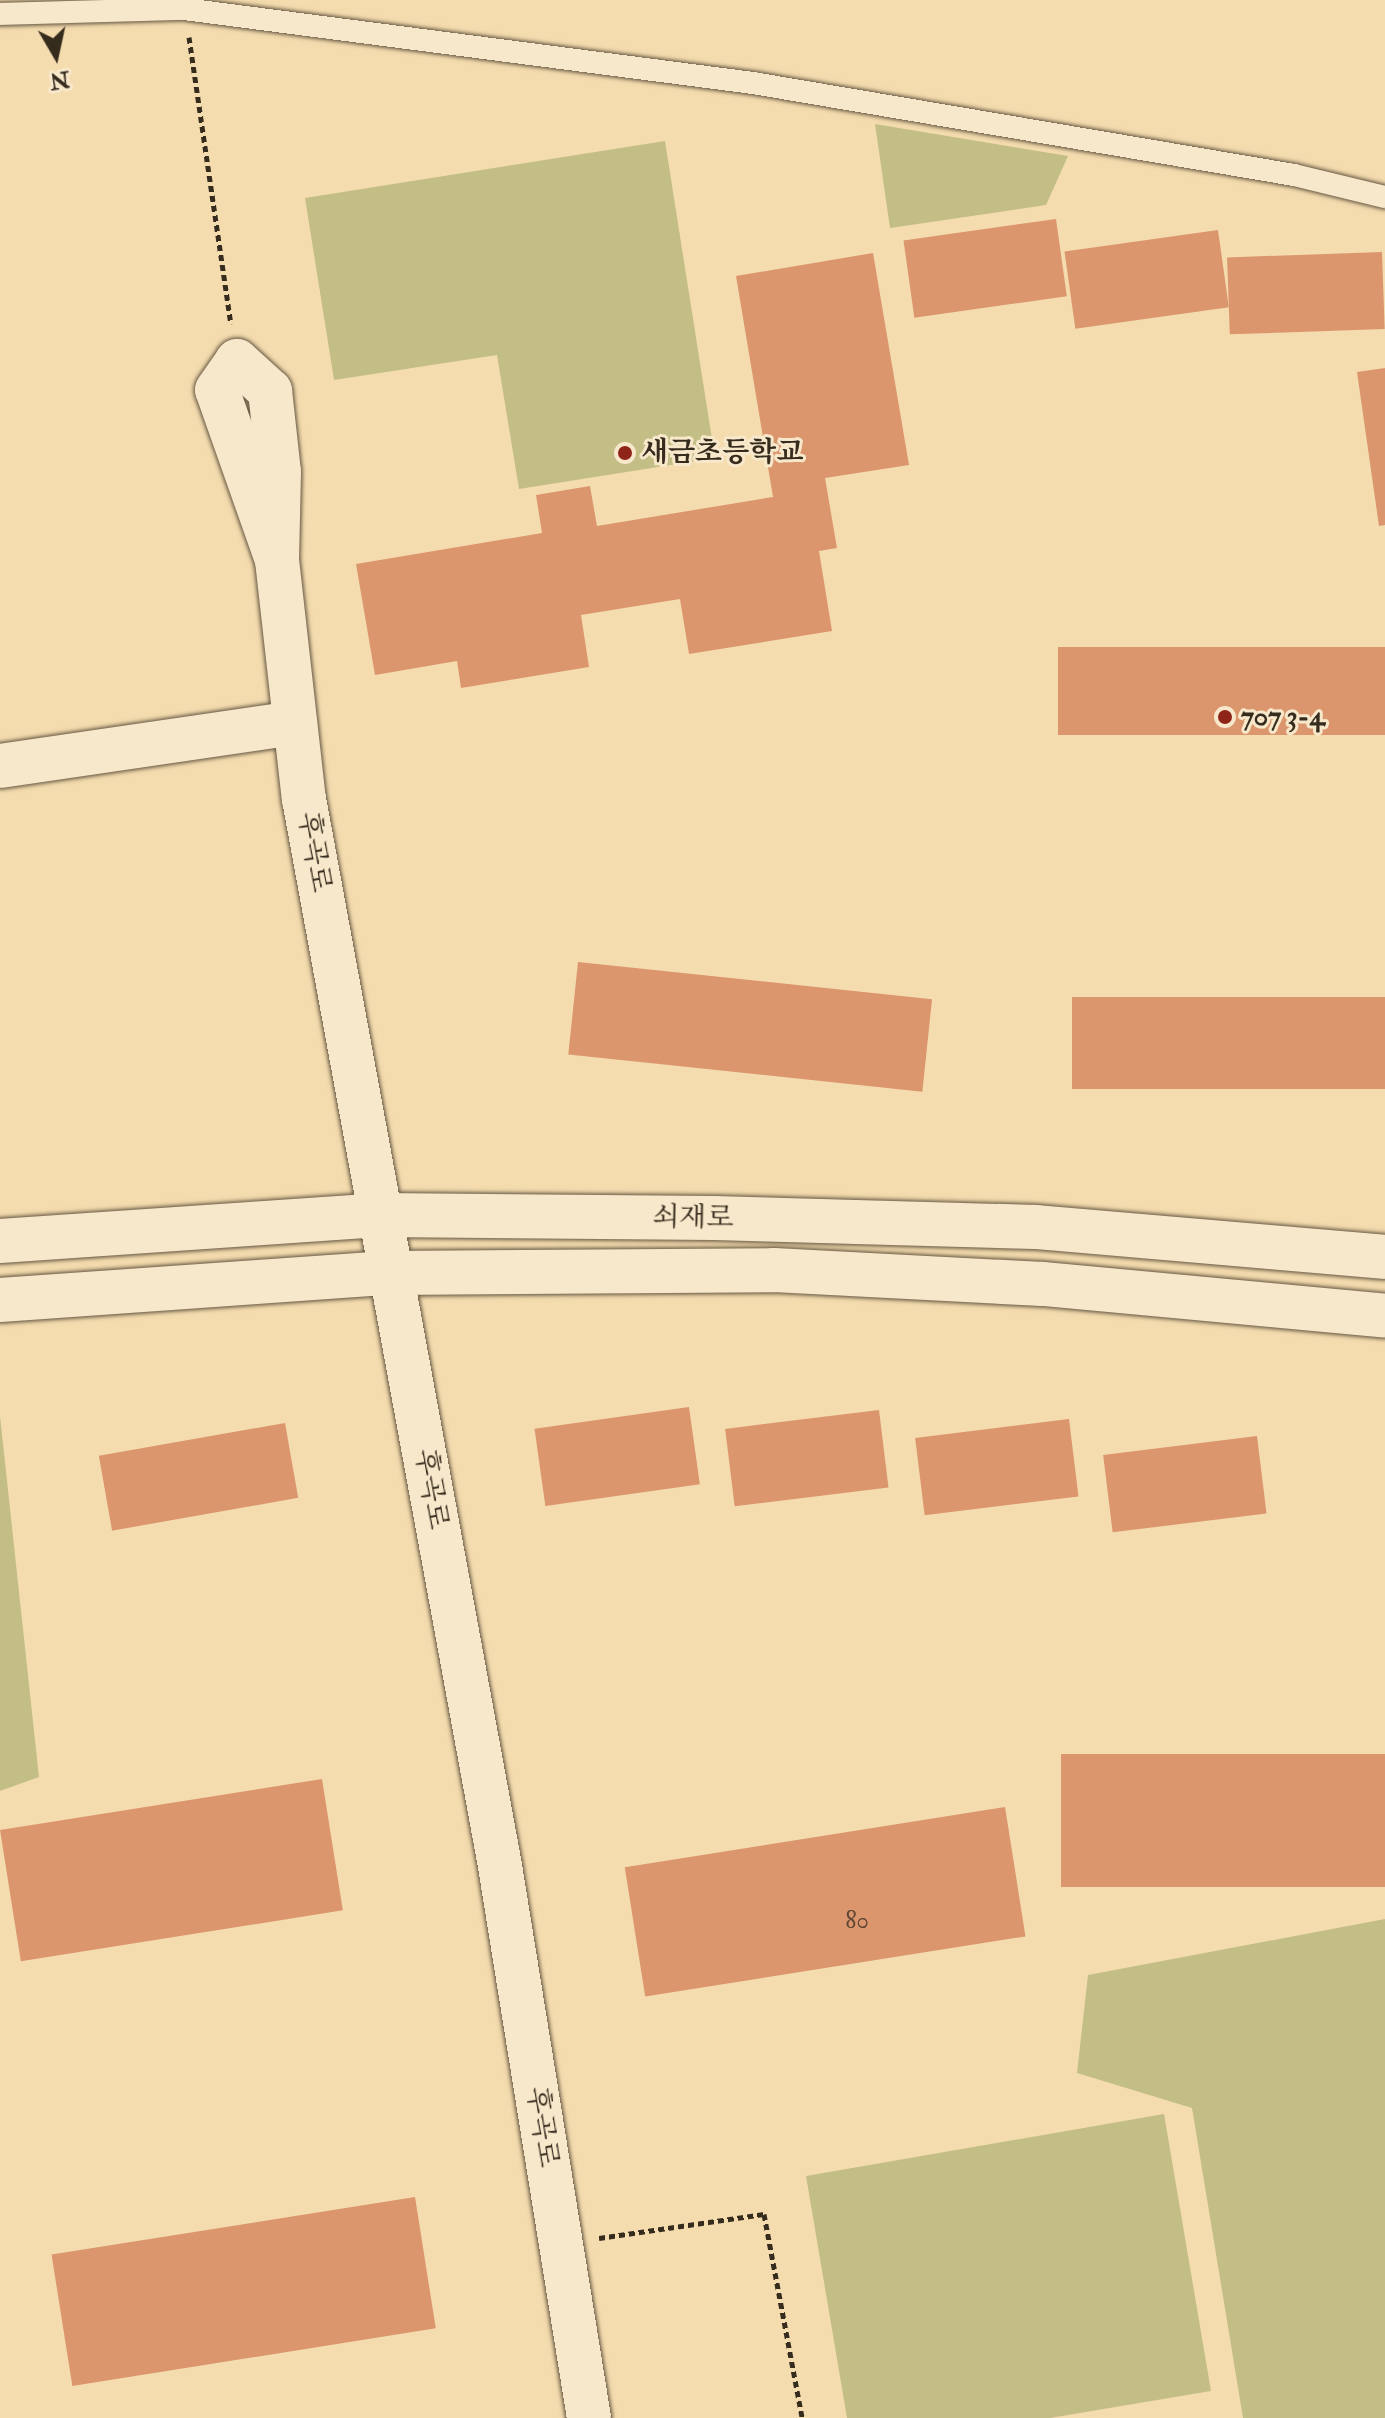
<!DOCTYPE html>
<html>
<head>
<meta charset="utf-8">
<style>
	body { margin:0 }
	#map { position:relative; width:1385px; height:2418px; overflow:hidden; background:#f5dcaf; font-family:"IM FELL Double Pica","Noto Serif KR",serif }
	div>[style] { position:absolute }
	.green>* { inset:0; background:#c3be86 }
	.building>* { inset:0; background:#db966e; transform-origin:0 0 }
	.path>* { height:5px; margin-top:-2.5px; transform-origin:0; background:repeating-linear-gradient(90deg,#362c1e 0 6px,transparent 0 10px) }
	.roads { filter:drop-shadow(0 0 2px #665842) drop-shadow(0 0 2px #665842) }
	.lane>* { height:22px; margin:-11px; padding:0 11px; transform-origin:11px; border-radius:11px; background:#f8e8cb }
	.street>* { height:44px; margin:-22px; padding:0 22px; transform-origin:22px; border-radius:22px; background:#f8e8cb }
	.secondary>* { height:44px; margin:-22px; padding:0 22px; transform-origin:22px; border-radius:22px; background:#f8e8cb }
	.dots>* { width:22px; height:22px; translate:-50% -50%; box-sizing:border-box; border:4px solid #f8e8cb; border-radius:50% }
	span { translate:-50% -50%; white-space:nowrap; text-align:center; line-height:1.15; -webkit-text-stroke:6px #f8e8cb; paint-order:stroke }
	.number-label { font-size:24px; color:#5f4632 }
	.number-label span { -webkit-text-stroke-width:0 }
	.poi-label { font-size:28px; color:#362c1e; font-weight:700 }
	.left { translate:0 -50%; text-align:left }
	.street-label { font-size:28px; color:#362c1e }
	.north { position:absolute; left:16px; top:16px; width:80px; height:80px; -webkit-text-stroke:6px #f8e8cb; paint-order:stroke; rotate:171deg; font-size:22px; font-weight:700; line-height:32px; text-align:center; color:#362c1e }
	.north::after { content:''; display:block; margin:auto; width:28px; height:36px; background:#362c1e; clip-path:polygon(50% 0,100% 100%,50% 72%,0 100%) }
</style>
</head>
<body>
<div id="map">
	<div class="green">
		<i style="clip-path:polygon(875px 124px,1068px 156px,1046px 205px,890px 228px)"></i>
		<i style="clip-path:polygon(665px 141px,715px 458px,519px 489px,497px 355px,334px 380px,305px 198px)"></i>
		<i style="clip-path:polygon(0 1416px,39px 1777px,0 1791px)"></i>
		<i style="clip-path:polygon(1385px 1919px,1385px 2418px,1243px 2418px,1192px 2108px,1077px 2073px,1088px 1975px)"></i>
		<i style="clip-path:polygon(1164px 2114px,1211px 2391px,1050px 2418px,847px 2418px,806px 2176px)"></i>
	</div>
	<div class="building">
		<i style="left:1056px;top:219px;width:78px;height:154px;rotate:82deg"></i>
		<i style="left:1218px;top:230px;width:78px;height:155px;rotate:82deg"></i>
		<i style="left:1382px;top:252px;width:77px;height:155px;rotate:88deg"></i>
		<i style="clip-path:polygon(873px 253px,909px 465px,825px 478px,837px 548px,819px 551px,832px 631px,689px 654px,680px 599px,581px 615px,589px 667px,461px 688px,457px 661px,375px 675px,356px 564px,542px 533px,536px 495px,590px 486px,597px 526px,773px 497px,736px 276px)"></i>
		<i style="clip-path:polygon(1385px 368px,1385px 525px,1379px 526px,1357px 372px)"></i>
		<i style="left:1385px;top:647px;width:88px;height:327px;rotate:90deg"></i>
		<i style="left:578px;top:962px;width:356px;height:93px;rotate:6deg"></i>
		<i style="left:1385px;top:997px;width:92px;height:313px;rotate:90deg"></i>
		<i style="left:689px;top:1407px;width:78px;height:156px;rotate:82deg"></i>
		<i style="left:879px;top:1410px;width:78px;height:155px;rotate:83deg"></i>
		<i style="left:1069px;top:1419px;width:78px;height:155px;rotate:83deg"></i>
		<i style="left:285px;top:1423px;width:76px;height:189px;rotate:80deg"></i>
		<i style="left:1257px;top:1436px;width:78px;height:155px;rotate:83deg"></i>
		<i style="left:1385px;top:1754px;width:133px;height:324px;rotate:90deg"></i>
		<i style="left:322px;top:1779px;width:133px;height:326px;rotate:81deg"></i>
		<i style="left:1005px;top:1807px;width:131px;height:385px;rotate:81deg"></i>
		<i style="left:415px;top:2197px;width:133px;height:368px;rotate:81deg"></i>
	</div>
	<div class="path">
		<i style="left:189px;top:37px;width:290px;rotate:81.7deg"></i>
		<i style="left:599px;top:2238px;width:167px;rotate:-8.3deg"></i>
		<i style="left:764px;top:2214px;width:208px;rotate:79.4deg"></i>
	</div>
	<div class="roads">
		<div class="lane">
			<i style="left:0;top:14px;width:184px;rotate:-1.6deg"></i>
			<i style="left:184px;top:9px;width:574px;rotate:7.41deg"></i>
			<i style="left:753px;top:83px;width:549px;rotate:9.65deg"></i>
			<i style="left:1294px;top:175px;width:94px;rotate:13.6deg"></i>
		</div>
		<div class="street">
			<i style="left:0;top:766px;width:298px;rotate:-8.3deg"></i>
		</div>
		<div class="secondary">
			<i style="left:237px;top:361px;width:45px;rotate:42.3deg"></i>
			<i style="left:270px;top:391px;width:81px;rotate:83.7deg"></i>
			<i style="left:279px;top:472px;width:88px;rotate:91.3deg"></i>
			<i style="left:277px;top:560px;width:180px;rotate:-109.4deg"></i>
			<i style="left:217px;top:390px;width:35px;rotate:-55deg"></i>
			<i style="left:277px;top:560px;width:241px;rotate:83.6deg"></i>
			<i style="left:304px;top:799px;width:1085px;rotate:79.59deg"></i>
			<i style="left:500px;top:1866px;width:559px;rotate:80.84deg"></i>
			<i style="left:0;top:1241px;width:380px;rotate:-3.9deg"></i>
			<i style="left:379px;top:1215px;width:335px;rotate:0.5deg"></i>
			<i style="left:714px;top:1218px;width:322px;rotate:1.6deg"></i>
			<i style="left:1036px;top:1227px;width:350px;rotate:4.9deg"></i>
			<i style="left:0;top:1300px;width:392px;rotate:-4deg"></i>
			<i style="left:391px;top:1273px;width:383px;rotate:-0.4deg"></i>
			<i style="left:774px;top:1270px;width:269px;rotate:3deg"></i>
			<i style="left:1043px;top:1284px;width:343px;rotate:5.3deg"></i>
		</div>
	</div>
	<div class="dots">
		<i style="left:625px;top:453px;background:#8f2418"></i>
		<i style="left:1225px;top:717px;background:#8f2418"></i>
	</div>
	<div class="number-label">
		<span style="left:857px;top:1921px">80</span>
	</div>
	<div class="poi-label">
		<span class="left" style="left:641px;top:453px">새금초등학교</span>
		<span class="left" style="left:1241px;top:717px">707 3-4</span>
	</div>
	<div class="street-label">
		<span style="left:314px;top:852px;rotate:80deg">후곡로</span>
		<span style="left:693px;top:1218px;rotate:1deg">쇠재로</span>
		<span style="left:431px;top:1489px;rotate:80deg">후곡로</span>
		<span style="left:542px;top:2127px;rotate:81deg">후곡로</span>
	</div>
	<div class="north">N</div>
</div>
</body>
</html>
